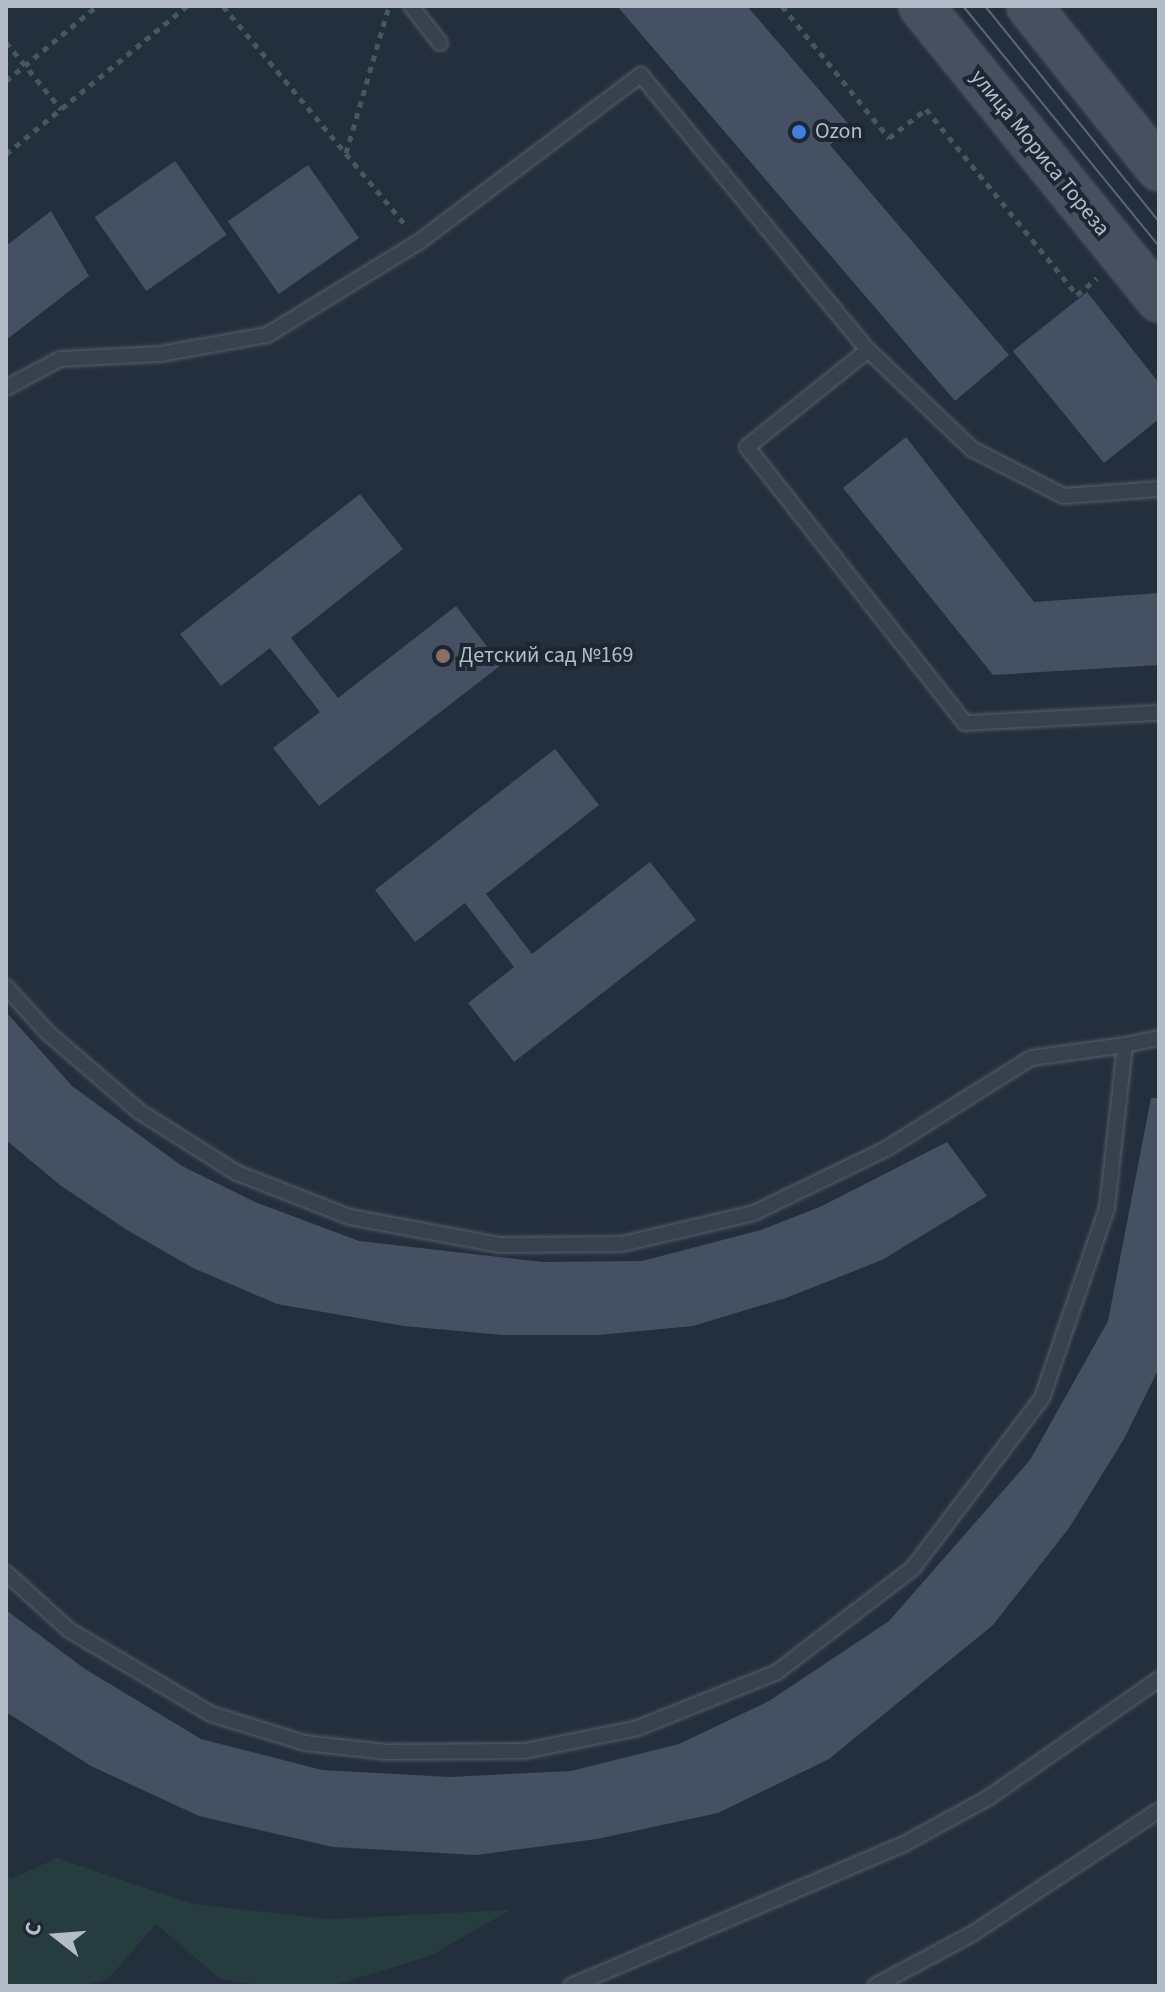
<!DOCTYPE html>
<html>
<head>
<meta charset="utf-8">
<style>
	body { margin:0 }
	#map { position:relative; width:1165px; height:1992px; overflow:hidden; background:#242f3e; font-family:"Source Sans 3",sans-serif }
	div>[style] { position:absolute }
	.green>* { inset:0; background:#263c3f }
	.building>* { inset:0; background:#455162; transform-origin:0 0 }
	.path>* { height:5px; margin-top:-2.5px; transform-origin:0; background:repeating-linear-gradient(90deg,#44595c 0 6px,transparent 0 12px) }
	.roads { filter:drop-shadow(0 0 2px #565f6c) drop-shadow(0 0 2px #565f6c) }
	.lane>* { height:14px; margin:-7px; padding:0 7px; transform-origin:7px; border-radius:7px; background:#38414e }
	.secondary>* { height:42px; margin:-21px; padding:0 21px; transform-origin:21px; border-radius:21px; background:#465061 }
	.tram>* { height:2px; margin:-1px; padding:0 1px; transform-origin:1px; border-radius:1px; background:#5a6575 }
	.dots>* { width:22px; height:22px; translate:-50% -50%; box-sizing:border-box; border:4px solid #1d2633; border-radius:50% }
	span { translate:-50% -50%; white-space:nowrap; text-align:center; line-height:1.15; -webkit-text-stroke:8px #1d2633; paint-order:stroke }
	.poi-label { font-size:22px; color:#b4bcc9 }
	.left { translate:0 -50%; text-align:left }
	.street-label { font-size:22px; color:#b4bcc9 }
	.frame { position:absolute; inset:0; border:8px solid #b4bcc9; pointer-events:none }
	.north { position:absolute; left:16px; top:1896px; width:80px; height:80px; -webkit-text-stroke:6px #1d2633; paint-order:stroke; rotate:287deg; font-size:22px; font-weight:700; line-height:32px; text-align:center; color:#b4bcc9 }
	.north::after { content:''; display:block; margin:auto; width:28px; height:36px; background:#b4bcc9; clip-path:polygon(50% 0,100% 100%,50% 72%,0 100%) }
</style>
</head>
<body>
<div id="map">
	<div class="green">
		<i style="clip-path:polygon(57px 1858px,193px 1904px,329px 1919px,510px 1910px,430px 1956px,332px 1986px,263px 1986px,219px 1978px,156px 1924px,108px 1979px,83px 1986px,8px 1986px,6px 1872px,11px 1879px)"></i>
	</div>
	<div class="building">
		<i style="clip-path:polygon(617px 6px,747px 6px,851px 127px,830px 145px,1009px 355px,955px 401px)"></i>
		<i style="left:175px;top:161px;width:90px;height:98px;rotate:55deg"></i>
		<i style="left:308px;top:165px;width:89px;height:98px;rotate:55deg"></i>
		<i style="clip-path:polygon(51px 211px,89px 276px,6px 340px,6px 246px)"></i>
		<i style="clip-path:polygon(1087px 292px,1159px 383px,1159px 419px,1104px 463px,1013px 351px)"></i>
		<i style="clip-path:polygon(906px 437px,1034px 602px,1159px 593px,1159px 665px,993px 675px,843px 488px)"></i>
		<i style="clip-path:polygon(360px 494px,403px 549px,291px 638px,338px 698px,456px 606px,501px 665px,319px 806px,273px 748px,320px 712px,270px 648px,221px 686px,180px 634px)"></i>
		<i style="clip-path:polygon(555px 749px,599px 805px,486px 894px,532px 954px,650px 862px,696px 920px,514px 1062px,468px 1003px,514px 967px,465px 903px,415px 942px,375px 890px)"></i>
		<i style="clip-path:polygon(6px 1012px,72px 1086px,182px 1166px,255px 1202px,359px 1241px,543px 1262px,642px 1261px,761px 1230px,822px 1206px,947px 1142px,987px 1196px,882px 1260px,786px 1298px,693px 1326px,598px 1335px,503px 1335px,404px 1326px,277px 1304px,193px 1268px,127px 1230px,60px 1185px,6px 1140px)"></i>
		<i style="clip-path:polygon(1151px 1098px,1159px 1098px,1159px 1368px,1124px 1439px,1069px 1528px,993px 1625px,829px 1759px,718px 1813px,597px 1839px,476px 1855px,333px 1847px,199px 1816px,91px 1766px,6px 1712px,6px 1610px,85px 1669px,201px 1739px,322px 1770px,450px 1777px,571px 1771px,679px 1744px,769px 1701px,889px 1621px,1030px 1460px,1108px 1321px)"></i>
	</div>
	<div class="path">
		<i style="left:223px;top:6px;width:286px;rotate:50.2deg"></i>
		<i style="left:782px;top:6px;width:170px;rotate:51deg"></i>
		<i style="left:889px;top:138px;width:47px;rotate:-38.1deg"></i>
		<i style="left:926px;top:109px;width:240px;rotate:50.9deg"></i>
		<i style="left:1077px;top:295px;width:26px;rotate:-40deg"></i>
		<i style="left:6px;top:42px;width:87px;rotate:50.6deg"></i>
		<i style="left:6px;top:81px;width:118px;rotate:-39.5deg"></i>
		<i style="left:346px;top:153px;width:150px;rotate:-73.7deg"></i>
		<i style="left:6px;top:154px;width:234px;rotate:-39.3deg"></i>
	</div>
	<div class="roads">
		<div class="lane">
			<i style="left:411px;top:6px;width:47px;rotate:51.9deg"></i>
			<i style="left:868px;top:350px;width:155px;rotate:141.3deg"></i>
			<i style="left:747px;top:447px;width:352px;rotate:51.7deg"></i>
			<i style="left:965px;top:723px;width:194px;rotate:-3deg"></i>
			<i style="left:6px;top:388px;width:61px;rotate:-28.2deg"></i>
			<i style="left:60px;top:359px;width:100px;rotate:-2.9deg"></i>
			<i style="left:160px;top:354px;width:109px;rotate:-10.1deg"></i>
			<i style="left:267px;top:335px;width:178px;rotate:-31.5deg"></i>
			<i style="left:419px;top:242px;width:278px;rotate:-37deg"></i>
			<i style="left:641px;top:75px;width:357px;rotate:50.5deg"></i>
			<i style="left:868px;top:350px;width:144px;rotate:43.6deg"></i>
			<i style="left:972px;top:449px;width:103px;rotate:27.1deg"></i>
			<i style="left:1064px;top:496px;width:95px;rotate:-4.2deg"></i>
			<i style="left:6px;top:987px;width:62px;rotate:47.6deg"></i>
			<i style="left:48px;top:1033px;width:121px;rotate:40.7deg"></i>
			<i style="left:140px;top:1112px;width:115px;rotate:32.2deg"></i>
			<i style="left:237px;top:1173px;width:121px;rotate:21.3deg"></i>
			<i style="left:350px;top:1217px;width:153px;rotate:10.6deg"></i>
			<i style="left:500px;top:1245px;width:122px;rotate:-0.5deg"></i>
			<i style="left:622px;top:1244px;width:136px;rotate:-13.2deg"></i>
			<i style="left:754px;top:1213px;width:147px;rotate:-25.9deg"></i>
			<i style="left:886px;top:1149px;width:171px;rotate:-32.1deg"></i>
			<i style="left:1031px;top:1058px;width:95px;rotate:-7.9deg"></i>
			<i style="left:6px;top:1573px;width:85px;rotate:42.1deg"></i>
			<i style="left:69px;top:1630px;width:165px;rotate:30.6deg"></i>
			<i style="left:211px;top:1714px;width:98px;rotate:17.1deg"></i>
			<i style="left:305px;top:1743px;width:81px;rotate:6.3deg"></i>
			<i style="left:386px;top:1752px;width:139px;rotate:-0.4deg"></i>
			<i style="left:525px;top:1751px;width:115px;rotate:-11.5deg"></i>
			<i style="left:638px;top:1728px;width:150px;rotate:-21.9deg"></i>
			<i style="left:777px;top:1672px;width:171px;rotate:-37.4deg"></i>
			<i style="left:913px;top:1568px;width:213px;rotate:-52.8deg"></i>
			<i style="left:1042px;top:1398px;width:201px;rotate:-71.1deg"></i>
			<i style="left:1107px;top:1208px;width:164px;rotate:-83.7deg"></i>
			<i style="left:1125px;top:1045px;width:35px;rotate:-12deg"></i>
			<i style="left:571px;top:1986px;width:360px;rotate:-23.1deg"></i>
			<i style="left:902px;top:1845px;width:98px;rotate:-28.7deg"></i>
			<i style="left:988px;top:1798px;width:208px;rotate:-34.8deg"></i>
			<i style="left:875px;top:1986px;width:110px;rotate:-28.2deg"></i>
			<i style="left:972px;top:1934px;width:224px;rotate:-33.5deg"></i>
		</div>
		<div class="secondary">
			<i style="left:921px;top:6px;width:378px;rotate:51deg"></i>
			<i style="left:1029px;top:6px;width:208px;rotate:51.4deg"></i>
		</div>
	</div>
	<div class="tram">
		<i style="left:963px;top:6px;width:310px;rotate:50.8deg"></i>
		<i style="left:985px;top:6px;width:277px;rotate:51.1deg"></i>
	</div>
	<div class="dots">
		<i style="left:799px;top:132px;background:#3f7fe0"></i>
		<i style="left:443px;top:656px;background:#8d6e63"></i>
	</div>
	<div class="poi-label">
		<span class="left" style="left:815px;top:132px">Ozon</span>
		<span class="left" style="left:459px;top:656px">Детский сад №169</span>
	</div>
	<div class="street-label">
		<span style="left:1040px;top:153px;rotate:51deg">улица Мориса Тореза</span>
	</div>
	<div class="frame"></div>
	<div class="north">С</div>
</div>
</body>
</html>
